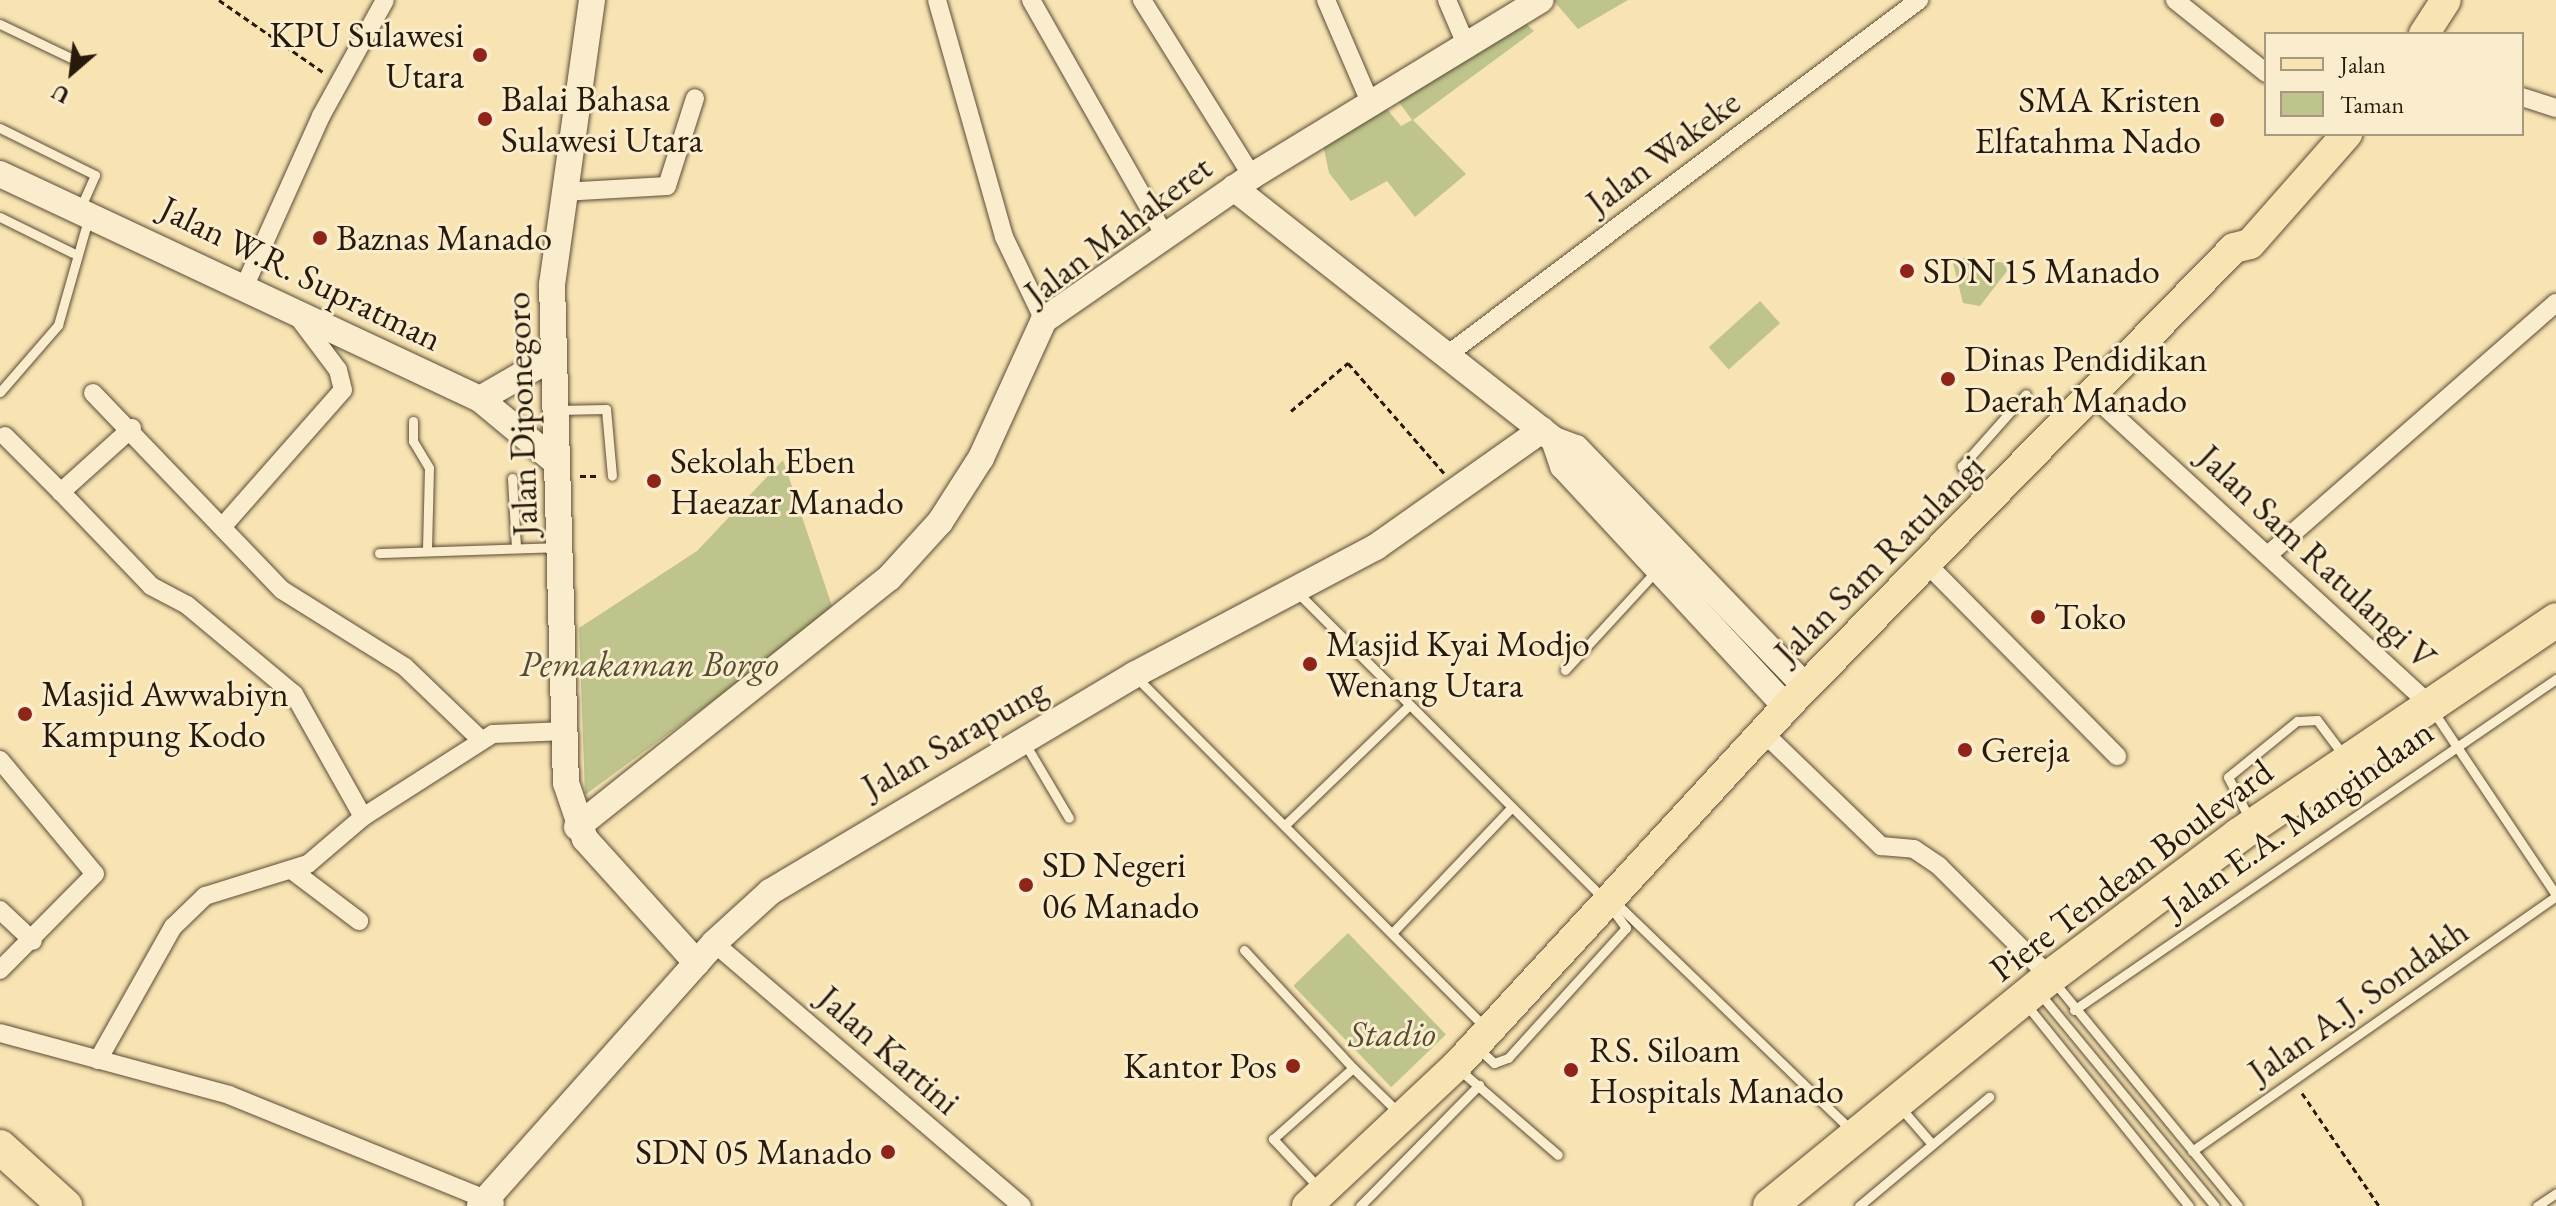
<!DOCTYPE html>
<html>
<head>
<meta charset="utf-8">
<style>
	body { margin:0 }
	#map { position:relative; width:2556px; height:1206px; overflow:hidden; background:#f8e4b3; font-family:"EB Garamond",serif }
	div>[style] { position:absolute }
	.green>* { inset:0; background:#bec48b; transform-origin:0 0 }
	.path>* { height:3px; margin-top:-1.5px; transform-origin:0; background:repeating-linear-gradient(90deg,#281a0b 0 6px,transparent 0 10px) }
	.roads { filter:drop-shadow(0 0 2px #5c4c35) drop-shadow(0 0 2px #5c4c35) }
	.lane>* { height:9px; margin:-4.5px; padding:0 4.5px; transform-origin:4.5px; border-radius:4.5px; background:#faedce }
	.street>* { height:18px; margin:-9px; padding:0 9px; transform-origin:9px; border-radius:9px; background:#faedce }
	.secondary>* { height:26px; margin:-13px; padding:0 13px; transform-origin:13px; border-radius:13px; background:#faedce }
	.primary>* { height:30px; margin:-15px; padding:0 15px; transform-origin:15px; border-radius:15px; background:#f8e4b3 }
	.highway>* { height:34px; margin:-17px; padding:0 17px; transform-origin:17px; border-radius:17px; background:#f8e4b3 }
	.dots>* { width:22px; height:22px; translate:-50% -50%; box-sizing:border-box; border:4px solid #faedce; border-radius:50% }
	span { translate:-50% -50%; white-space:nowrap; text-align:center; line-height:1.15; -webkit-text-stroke:6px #faedce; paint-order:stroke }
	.poi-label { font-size:36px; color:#281a0b }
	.right { translate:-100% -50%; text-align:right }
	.left { translate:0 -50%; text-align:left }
	.street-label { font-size:36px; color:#281a0b }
	.park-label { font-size:36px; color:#554d31; font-style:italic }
	.legend { position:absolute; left:2264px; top:32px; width:260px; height:104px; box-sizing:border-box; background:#faedce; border:2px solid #a69980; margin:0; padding:10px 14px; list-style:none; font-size:24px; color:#281a0b }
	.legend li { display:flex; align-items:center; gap:16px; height:40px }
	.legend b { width:40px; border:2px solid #a69980 }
	.north { position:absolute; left:32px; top:32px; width:80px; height:80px; -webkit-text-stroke:6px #faedce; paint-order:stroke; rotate:208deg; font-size:22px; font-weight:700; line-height:32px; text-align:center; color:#281a0b }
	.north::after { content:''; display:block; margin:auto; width:28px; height:36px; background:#281a0b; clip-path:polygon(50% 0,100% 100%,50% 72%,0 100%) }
</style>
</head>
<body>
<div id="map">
	<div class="green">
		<i style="clip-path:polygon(1553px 0,1628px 0,1578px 29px)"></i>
		<i style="clip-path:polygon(1512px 11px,1534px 31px,1413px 120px,1466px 174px,1415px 217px,1387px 181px,1351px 201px,1329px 173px,1322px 139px,1382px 103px,1401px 126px,1412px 120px,1393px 94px)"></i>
		<i style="clip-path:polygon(1976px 257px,1984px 273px,1990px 261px,2005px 263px,2007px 271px,1980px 306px,1963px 303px,1952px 259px)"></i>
		<i style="left:1760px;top:301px;width:30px;height:69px;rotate:48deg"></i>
		<i style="clip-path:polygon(783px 460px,834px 612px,585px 795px,579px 628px,697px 551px)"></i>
		<i style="left:1348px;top:933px;width:141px;height:76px;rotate:46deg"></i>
	</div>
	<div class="path">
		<i style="left:219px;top:0;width:126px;rotate:34.7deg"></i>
		<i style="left:1291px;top:411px;width:75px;rotate:-40.1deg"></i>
		<i style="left:1348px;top:363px;width:146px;rotate:48.9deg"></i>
		<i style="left:580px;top:476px;width:16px"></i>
		<i style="left:2302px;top:1093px;width:137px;rotate:55.7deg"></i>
	</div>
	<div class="roads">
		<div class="lane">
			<i style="left:0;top:24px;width:81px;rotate:25.6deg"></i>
			<i style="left:0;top:128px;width:106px;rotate:26.3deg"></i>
			<i style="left:95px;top:175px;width:37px;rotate:114deg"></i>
			<i style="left:0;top:217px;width:81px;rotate:26.3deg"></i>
			<i style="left:0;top:392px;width:89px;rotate:-49.1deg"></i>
			<i style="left:58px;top:325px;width:113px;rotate:-74.1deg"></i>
			<i style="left:558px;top:410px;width:48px;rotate:-1.2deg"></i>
			<i style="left:606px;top:409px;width:67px;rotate:84.9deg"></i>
			<i style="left:413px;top:421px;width:20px;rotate:90deg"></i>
			<i style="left:413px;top:441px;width:31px;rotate:59deg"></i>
			<i style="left:429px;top:468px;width:82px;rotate:91.4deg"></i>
			<i style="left:512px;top:478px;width:70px;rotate:86.7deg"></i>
			<i style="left:1986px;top:495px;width:38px;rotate:-130deg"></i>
			<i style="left:1962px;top:466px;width:96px;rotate:-48.4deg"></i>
			<i style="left:379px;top:553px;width:178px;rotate:-1.9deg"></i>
			<i style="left:1298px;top:593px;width:433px;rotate:45deg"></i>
			<i style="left:1565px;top:670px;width:134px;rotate:-47.4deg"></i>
			<i style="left:1137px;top:678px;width:493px;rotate:45.1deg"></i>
			<i style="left:2433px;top:711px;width:221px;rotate:56.2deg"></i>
			<i style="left:1024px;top:742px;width:88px;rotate:59.4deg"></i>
			<i style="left:2250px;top:820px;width:48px;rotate:-117.1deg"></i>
			<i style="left:2228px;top:777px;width:89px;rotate:-39.1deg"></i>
			<i style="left:2297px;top:721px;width:20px;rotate:-3deg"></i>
			<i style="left:2317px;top:720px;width:45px;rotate:53.1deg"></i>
			<i style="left:1285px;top:825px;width:170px;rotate:-44deg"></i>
			<i style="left:1617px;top:904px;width:325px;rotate:44deg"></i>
			<i style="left:1392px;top:933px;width:173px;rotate:-46.4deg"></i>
			<i style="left:1244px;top:950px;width:161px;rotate:47.3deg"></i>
			<i style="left:2055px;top:983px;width:288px;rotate:50.6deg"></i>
			<i style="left:2041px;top:995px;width:273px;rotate:50.5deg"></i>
			<i style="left:2025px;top:1003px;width:261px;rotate:51.1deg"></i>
			<i style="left:2074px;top:1010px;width:585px;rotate:-34.48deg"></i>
			<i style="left:1481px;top:1051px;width:18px;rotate:43deg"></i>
			<i style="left:1494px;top:1063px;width:15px;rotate:-20deg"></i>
			<i style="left:1508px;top:1058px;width:176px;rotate:-47.8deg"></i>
			<i style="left:1626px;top:928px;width:24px;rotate:-126deg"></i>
			<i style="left:1461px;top:1071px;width:128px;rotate:40.9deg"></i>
			<i style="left:1899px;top:1106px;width:49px;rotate:49.1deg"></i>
			<i style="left:2192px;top:1151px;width:444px;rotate:-35deg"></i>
			<i style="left:1320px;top:1189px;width:69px;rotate:-133.2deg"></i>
			<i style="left:1273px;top:1139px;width:107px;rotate:-41.6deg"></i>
			<i style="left:1353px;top:1068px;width:66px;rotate:44.4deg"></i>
			<i style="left:1360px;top:1206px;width:170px;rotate:-45.5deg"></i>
			<i style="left:1859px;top:1206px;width:170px;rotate:-40deg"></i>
			<i style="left:2537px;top:1206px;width:23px;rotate:-34deg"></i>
		</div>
		<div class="street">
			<i style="left:937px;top:0;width:246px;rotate:74.2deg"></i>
			<i style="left:1004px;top:237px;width:92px;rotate:64.3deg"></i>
			<i style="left:1031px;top:0;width:271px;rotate:60.4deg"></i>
			<i style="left:1142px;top:0;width:208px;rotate:58deg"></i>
			<i style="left:1326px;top:0;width:116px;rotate:66.7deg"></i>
			<i style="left:1447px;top:0;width:53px;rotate:66.8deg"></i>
			<i style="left:2175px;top:0;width:117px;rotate:38.7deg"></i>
			<i style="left:2522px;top:97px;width:36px;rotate:18deg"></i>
			<i style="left:562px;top:192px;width:105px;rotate:-3.3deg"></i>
			<i style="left:667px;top:186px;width:92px;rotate:-72.3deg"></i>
			<i style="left:246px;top:283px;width:183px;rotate:-65.8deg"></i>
			<i style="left:321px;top:116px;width:132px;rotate:-61.1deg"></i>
			<i style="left:1447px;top:355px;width:591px;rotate:-36.95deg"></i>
			<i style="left:93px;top:393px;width:273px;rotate:46.2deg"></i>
			<i style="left:282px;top:590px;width:145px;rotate:32deg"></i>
			<i style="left:405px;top:667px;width:105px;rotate:43.8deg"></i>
			<i style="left:2093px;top:396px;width:452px;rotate:42.5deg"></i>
			<i style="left:132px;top:428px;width:96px;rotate:138deg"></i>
			<i style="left:61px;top:492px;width:130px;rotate:46.2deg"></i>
			<i style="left:151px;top:586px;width:41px;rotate:27.8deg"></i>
			<i style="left:187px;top:605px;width:139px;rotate:39.8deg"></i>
			<i style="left:294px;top:694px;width:141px;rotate:60.7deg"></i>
			<i style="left:5px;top:436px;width:79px;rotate:45deg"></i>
			<i style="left:223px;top:526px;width:181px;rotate:-48.6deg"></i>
			<i style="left:343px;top:390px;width:21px;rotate:-104deg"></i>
			<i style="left:338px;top:370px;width:66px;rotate:-127deg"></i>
			<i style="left:2269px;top:554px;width:381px;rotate:-41.2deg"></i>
			<i style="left:1928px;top:565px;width:269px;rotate:45.3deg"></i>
			<i style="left:1764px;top:733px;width:163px;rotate:44deg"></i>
			<i style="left:1881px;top:846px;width:33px;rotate:5deg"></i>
			<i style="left:1914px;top:849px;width:30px;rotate:34deg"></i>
			<i style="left:1939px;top:866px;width:157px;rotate:45deg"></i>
			<i style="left:0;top:760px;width:148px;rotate:50.2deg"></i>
			<i style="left:95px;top:874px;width:135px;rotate:134.7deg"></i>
			<i style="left:293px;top:871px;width:83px;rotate:37.1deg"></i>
			<i style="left:0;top:910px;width:45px;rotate:43.2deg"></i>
			<i style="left:714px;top:943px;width:405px;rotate:40.5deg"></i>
			<i style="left:0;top:1033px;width:237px;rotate:15.1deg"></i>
			<i style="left:229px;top:1095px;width:287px;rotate:22.1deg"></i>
			<i style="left:98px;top:1060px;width:153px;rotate:-60.6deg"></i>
			<i style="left:173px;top:927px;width:45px;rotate:-44.1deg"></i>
			<i style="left:205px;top:896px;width:108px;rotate:-17.3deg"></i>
			<i style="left:308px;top:864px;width:72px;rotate:-40.5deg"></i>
			<i style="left:363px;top:817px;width:154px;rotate:-32.6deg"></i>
			<i style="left:493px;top:734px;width:73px;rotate:-2.4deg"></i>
		</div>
		<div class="secondary">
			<i style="left:592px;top:0;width:287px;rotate:98deg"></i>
			<i style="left:552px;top:284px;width:499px;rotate:88.4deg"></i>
			<i style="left:566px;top:783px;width:59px;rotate:71.3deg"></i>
			<i style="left:585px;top:839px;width:167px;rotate:47.9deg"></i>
			<i style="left:0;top:174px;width:530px;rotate:25.11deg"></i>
			<i style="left:480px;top:399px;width:99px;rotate:39.7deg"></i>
			<i style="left:1234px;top:188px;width:407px;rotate:38.2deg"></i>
			<i style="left:1554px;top:440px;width:23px;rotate:20deg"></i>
			<i style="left:1576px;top:448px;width:332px;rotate:46.1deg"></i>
			<i style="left:480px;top:399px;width:84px;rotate:-29.9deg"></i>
			<i style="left:1554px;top:440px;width:28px;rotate:71deg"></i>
			<i style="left:1563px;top:466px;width:328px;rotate:47.2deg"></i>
			<i style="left:577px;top:827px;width:399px;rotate:-38.6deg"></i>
			<i style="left:889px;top:578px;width:76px;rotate:-47.7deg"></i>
			<i style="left:940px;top:522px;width:76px;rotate:-57.4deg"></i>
			<i style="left:981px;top:458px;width:152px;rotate:-65.5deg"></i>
			<i style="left:1044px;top:320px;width:253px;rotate:-34.7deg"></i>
			<i style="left:1252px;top:176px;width:338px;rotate:-31.4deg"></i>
			<i style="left:480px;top:1206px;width:352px;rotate:-48.3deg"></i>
			<i style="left:714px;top:943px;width:76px;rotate:-42.3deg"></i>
			<i style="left:770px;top:892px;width:424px;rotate:-30.8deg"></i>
			<i style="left:1134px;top:675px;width:274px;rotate:-27.9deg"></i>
			<i style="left:1376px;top:547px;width:203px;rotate:-35.2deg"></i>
		</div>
		<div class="primary">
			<i style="left:2424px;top:34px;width:40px;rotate:-57.1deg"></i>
			<i style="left:2234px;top:248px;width:16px;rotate:-14deg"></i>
			<i style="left:2250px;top:244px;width:147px;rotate:-48.6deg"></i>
			<i style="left:1307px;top:1206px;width:207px;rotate:-43.2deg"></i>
			<i style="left:1458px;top:1064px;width:485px;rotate:-47.4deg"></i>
			<i style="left:1786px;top:707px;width:641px;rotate:-45.69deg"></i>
		</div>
		<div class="highway">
			<i style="left:0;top:1147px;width:88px;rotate:42.2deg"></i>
			<i style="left:1770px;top:1206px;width:362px;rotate:-39.3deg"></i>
			<i style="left:2050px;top:977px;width:236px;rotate:-36.9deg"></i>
			<i style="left:2239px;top:835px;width:383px;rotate:-34.1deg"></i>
		</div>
	</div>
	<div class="dots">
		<i style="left:480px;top:55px;background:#8f2418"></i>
		<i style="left:485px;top:119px;background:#8f2418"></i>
		<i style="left:2217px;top:120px;background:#8f2418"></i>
		<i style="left:320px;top:238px;background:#8f2418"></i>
		<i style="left:1907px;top:271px;background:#8f2418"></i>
		<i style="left:1948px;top:379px;background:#8f2418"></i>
		<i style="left:654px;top:481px;background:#8f2418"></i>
		<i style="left:2038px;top:617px;background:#8f2418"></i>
		<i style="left:1310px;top:664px;background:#8f2418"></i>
		<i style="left:25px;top:714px;background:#8f2418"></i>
		<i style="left:1965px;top:750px;background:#8f2418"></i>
		<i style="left:1026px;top:885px;background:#8f2418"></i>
		<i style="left:1293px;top:1066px;background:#8f2418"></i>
		<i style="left:1571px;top:1070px;background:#8f2418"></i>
		<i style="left:888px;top:1152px;background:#8f2418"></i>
	</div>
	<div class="poi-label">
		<span class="right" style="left:464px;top:55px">KPU Sulawesi<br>Utara</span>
		<span class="left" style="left:501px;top:119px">Balai Bahasa<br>Sulawesi Utara</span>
		<span class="right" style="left:2201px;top:120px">SMA Kristen<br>Elfatahma Nado</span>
		<span class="left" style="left:336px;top:238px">Baznas Manado</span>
		<span class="left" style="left:1923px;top:271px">SDN 15 Manado</span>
		<span class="left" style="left:1964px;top:379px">Dinas Pendidikan<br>Daerah Manado</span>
		<span class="left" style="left:670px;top:481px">Sekolah Eben<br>Haeazar Manado</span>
		<span class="left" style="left:2054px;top:617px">Toko</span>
		<span class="left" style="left:1326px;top:664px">Masjid Kyai Modjo<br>Wenang Utara</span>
		<span class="left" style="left:41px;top:714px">Masjid Awwabiyn<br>Kampung Kodo</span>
		<span class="left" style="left:1981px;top:750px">Gereja</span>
		<span class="left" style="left:1042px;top:885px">SD Negeri<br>06 Manado</span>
		<span class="left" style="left:1589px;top:1070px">RS. Siloam<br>Hospitals Manado</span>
		<span class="right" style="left:1277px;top:1066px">Kantor Pos</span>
		<span class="right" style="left:872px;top:1152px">SDN 05 Manado</span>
	</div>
	<div class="street-label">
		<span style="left:1663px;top:152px;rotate:-37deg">Jalan Wakeke</span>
		<span style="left:1118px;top:230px;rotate:-37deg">Jalan Mahakeret</span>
		<span style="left:301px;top:273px;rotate:26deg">Jalan W.R. Supratman</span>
		<span style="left:521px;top:414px;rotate:-92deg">Jalan Diponegoro</span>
		<span style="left:2317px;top:557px;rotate:43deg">Jalan Sam Ratulangi V</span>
		<span style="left:1879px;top:559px;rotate:-45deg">Jalan Sam Ratulangi</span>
		<span style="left:954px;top:738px;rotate:-30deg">Jalan Sarapung</span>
		<span style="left:2298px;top:819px;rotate:-35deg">Jalan E.A. Mangindaan</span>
		<span style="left:2131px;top:870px;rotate:-37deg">Piere Tendean Boulevard</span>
		<span style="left:2358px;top:1001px;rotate:-35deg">Jalan A.J. Sondakh</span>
		<span style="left:889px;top:1050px;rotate:41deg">Jalan Kartini</span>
	</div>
	<div class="park-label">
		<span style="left:649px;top:664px">Pemakaman Borgo</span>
		<span style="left:1392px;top:1034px">Stadio</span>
	</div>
	<ul class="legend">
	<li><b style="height:10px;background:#f8e4b3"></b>Jalan</li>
	<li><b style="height:22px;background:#bec48b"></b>Taman</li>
	</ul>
	<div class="north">U</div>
</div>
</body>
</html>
